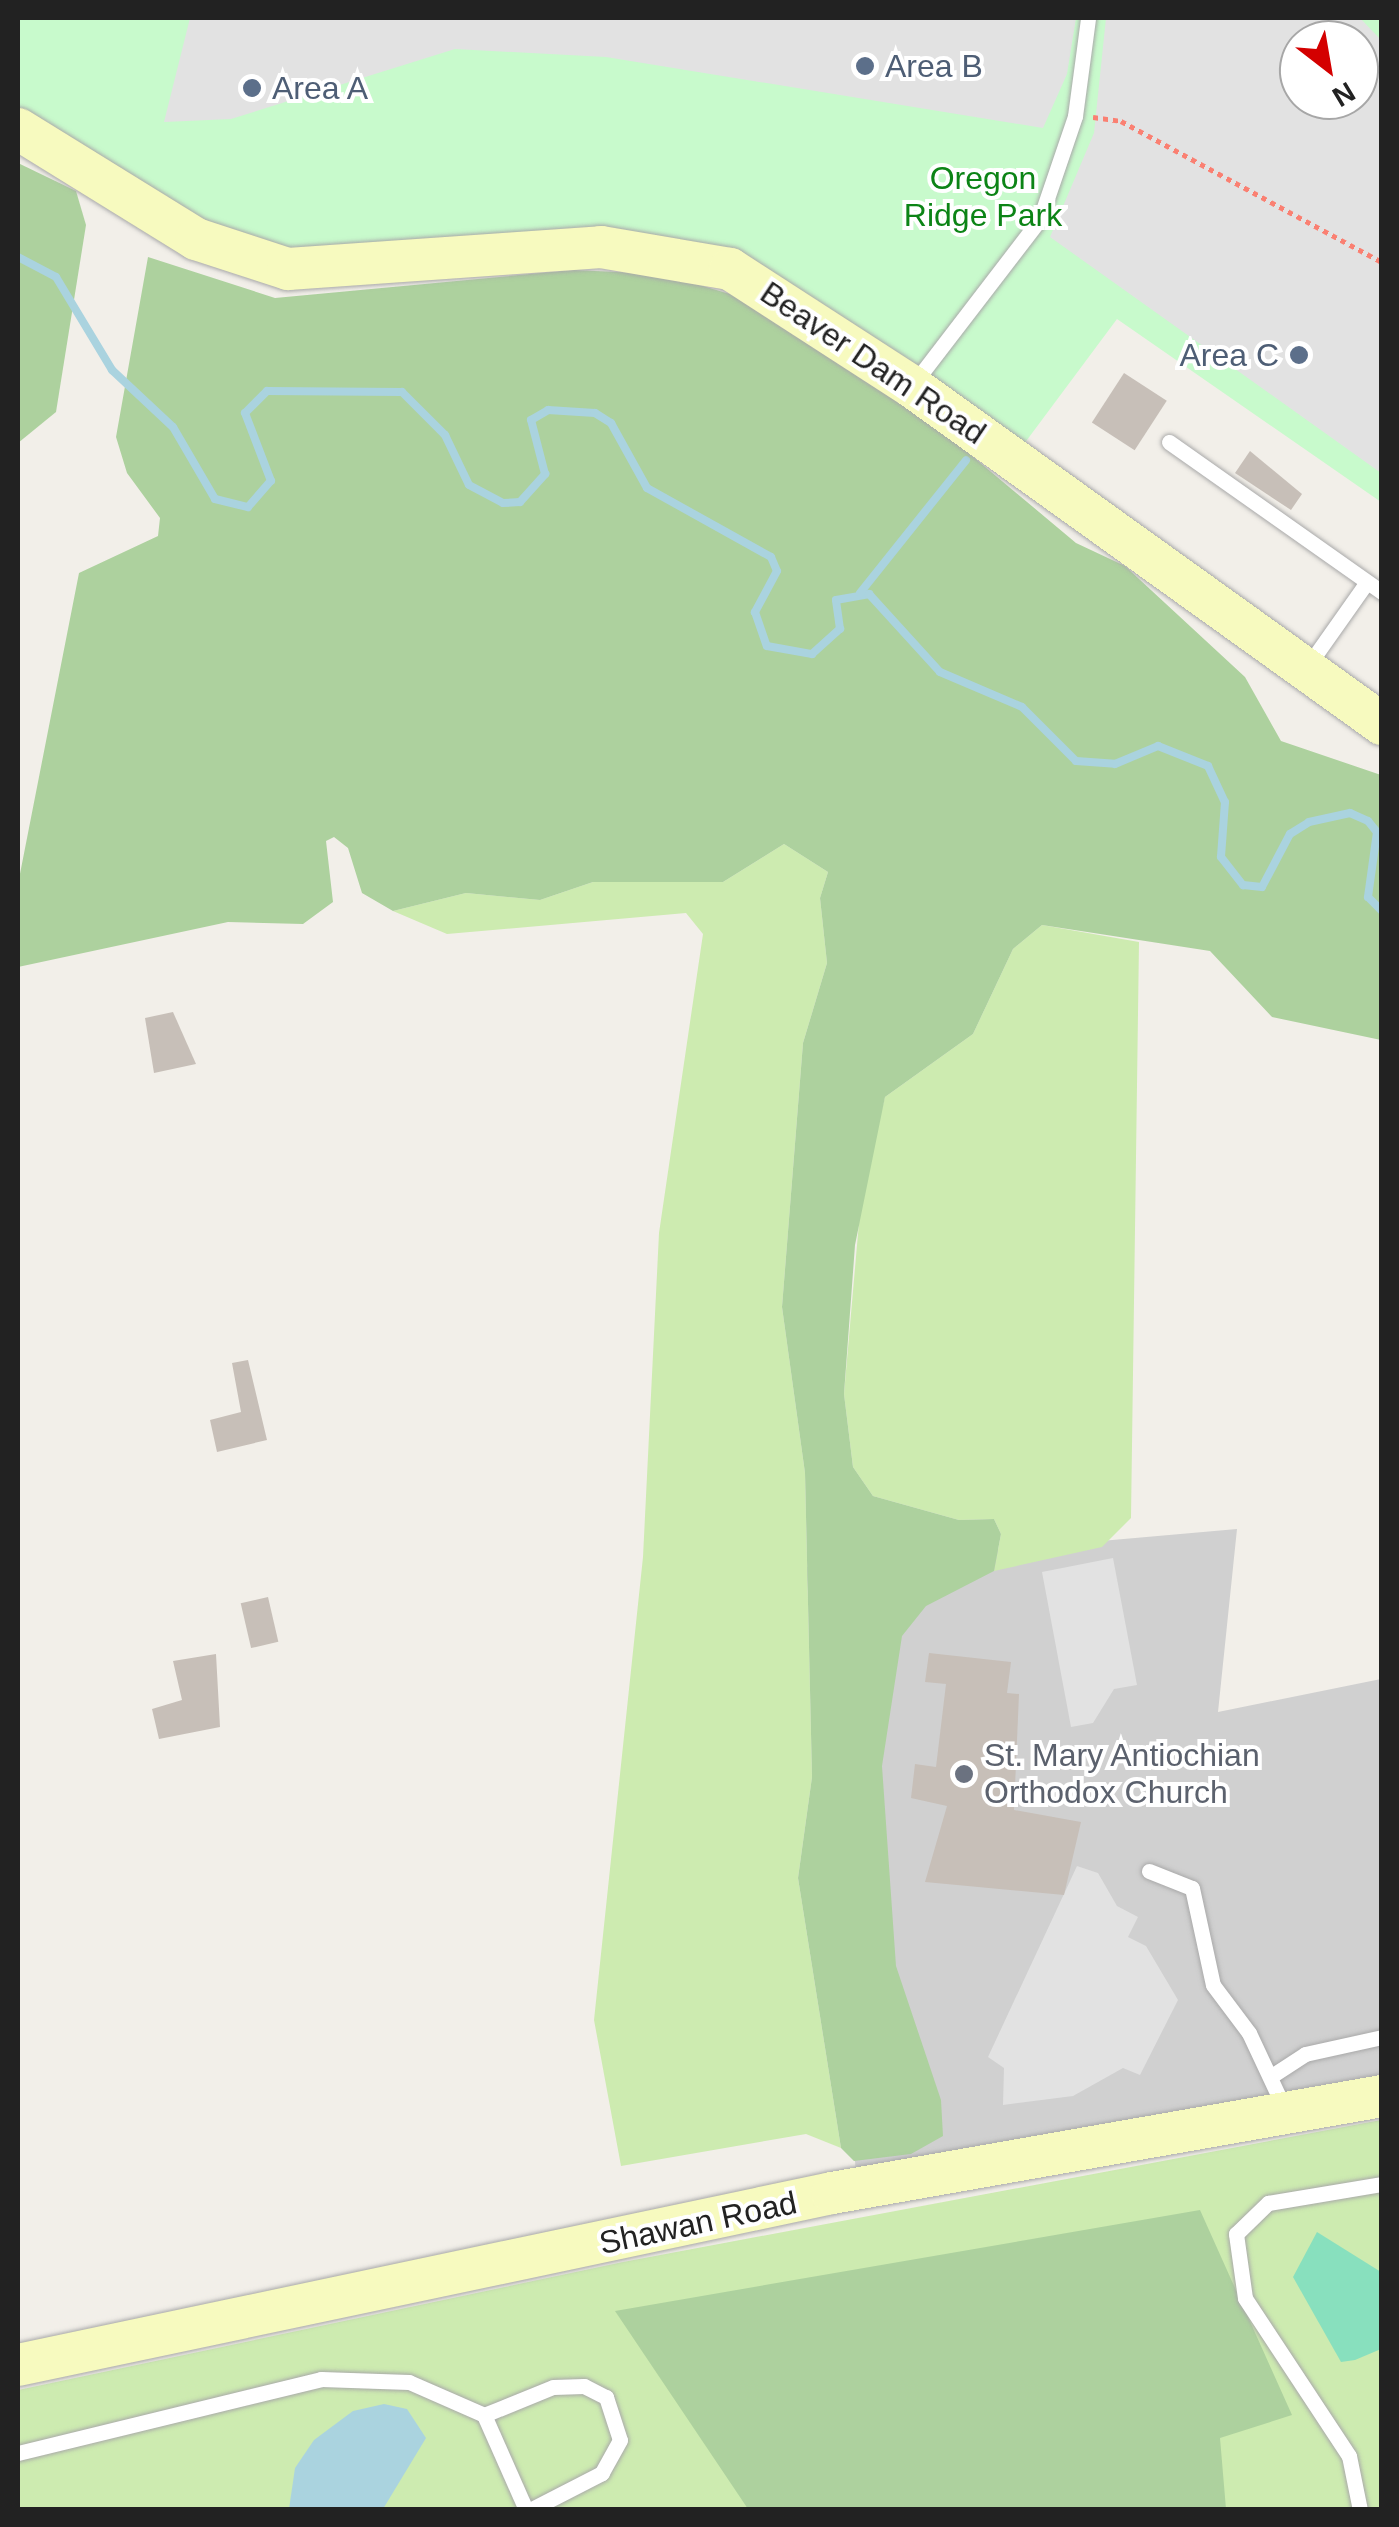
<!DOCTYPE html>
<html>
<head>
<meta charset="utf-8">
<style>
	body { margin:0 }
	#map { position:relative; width:1399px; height:2527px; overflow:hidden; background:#f2efe9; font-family:Arial,sans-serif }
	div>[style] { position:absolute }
	.religious>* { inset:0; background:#d0d0d0 }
	.grass>* { inset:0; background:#cdebb0 }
	.forest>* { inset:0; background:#add19e }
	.park>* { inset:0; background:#c8facc }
	.pitch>* { inset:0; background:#88e0be }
	.parking>* { inset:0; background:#e2e2e2 }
	.water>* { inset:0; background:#aad3df }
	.stream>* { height:8px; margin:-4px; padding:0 4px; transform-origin:4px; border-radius:4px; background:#aad3df }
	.building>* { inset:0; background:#c7bfb8; transform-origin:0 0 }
	.path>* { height:5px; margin-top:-2.5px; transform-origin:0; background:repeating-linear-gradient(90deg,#fa8072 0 5px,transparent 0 10px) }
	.roads { filter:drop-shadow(0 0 2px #a9a9a9) drop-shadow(0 0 2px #a9a9a9) }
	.lane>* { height:15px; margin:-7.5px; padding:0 7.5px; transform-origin:7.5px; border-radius:7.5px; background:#fff }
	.secondary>* { height:42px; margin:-21px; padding:0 21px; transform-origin:21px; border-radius:21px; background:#f7fabf }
	.dots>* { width:28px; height:28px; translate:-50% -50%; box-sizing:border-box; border:5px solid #fff; border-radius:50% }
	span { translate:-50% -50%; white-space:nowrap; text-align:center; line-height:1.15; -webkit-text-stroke:8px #fff; paint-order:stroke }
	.service-label { font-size:32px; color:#4e5e75 }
	.left { translate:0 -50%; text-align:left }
	.right { translate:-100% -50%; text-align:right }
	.park-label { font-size:32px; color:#0c8416 }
	.street-label { font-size:32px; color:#222 }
	.worship-label { font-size:32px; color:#5b616d }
	.frame { position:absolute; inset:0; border:20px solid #222; pointer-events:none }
	.north { position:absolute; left:1279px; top:20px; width:100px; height:100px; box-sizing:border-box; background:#fff; border:2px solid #a7a7a7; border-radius:50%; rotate:149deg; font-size:28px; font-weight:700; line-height:40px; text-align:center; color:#222 }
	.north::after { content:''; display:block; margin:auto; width:35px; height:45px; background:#d40000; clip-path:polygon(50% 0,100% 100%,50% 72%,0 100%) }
</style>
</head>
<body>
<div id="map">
	<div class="religious">
		<i style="clip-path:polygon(1237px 1529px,1218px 1712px,1381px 1679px,1381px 2077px,856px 2173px,806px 1567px)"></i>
	</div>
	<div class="grass">
		<i style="clip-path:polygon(784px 844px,828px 872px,820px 898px,827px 963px,803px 1043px,782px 1307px,805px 1473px,812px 1777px,798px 1878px,841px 2148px,806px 2134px,621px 2166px,594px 2020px,643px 1557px,659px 1233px,703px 934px,686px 913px,447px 934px,393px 911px,466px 893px,540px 900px,593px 882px,723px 882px)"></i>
		<i style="clip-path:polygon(1042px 925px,1139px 942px,1131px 1518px,1102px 1547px,994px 1571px,1001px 1534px,994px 1519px,959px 1520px,873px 1496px,853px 1467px,844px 1394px,862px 1188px,885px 1097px,973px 1034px,1013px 949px)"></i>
		<i style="clip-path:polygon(1381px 2120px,1381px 2509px,18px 2509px,18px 2390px,623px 2262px)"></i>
	</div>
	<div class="forest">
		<i style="clip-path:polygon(18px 163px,76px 191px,86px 225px,56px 412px,18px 443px)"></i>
		<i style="clip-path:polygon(148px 257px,275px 298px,573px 270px,662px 274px,757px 302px,928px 419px,1076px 543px,1125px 566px,1245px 677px,1281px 741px,1381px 775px,1381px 1040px,1272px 1017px,1210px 951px,1042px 925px,1013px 949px,973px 1034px,885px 1097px,855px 1245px,844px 1394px,853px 1467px,873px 1496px,959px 1520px,994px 1519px,1001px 1534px,994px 1571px,926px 1606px,902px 1636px,882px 1766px,896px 1966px,941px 2100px,943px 2136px,911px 2154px,854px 2161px,841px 2148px,798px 1878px,812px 1777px,805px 1473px,782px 1307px,803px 1043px,827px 963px,820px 898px,828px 872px,784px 844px,723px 882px,593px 882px,540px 900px,466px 893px,393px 911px,362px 893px,348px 848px,334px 837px,326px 841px,333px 902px,303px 924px,228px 922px,18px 967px,18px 884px,79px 573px,158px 536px,160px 518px,127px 473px,116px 437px)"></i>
		<i style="clip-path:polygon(1200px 2210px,1292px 2415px,1220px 2438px,1226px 2509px,748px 2509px,615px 2311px)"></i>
	</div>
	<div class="park">
		<i style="clip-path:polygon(evenodd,18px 18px,1381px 18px,1381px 502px,1117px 319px,1021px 448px,698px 243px,604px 230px,291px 254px,206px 226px,18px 112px,18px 18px,1299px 40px,1359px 40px,1359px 100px,1299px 100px,1299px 40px)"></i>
	</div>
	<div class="pitch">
		<i style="clip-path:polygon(1317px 2232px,1381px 2272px,1381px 2349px,1355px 2360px,1341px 2362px,1293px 2277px)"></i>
	</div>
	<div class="parking">
		<i style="clip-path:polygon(190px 18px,1076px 18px,1067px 74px,1043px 128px,606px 57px,455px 49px,231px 119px,164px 122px)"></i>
		<i style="clip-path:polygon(evenodd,1106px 18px,1360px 18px,1381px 40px,1381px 473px,1050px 237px,1094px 133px,1106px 18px,1299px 40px,1359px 40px,1359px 100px,1299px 100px,1299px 40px)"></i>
		<i style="clip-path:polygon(1113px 1558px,1137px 1685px,1114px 1689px,1093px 1723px,1071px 1727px,1042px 1572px)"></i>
		<i style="clip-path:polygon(1077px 1866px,1098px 1873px,1117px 1906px,1138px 1917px,1128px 1937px,1146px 1946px,1178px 2000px,1140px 2075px,1123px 2068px,1073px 2096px,1003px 2105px,1004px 2068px,988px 2057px)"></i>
	</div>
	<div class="water">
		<i style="clip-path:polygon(384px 2404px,407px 2409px,426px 2438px,383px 2509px,289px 2509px,295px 2468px,314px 2440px,353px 2411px)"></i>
	</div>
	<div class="stream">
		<i style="left:18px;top:257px;width:43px;rotate:27.8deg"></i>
		<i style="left:56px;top:277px;width:109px;rotate:58.9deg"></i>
		<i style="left:112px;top:370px;width:83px;rotate:43.1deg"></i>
		<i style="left:173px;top:427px;width:83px;rotate:59.7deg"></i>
		<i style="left:215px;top:499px;width:34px;rotate:14deg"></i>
		<i style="left:248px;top:507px;width:35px;rotate:-49deg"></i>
		<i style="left:271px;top:481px;width:73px;rotate:-110.9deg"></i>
		<i style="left:245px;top:413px;width:31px;rotate:-45deg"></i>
		<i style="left:267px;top:391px;width:135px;rotate:0.4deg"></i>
		<i style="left:402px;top:392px;width:61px;rotate:45deg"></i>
		<i style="left:445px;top:435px;width:55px;rotate:64.4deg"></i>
		<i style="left:469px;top:485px;width:38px;rotate:28deg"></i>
		<i style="left:503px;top:503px;width:17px;rotate:-3deg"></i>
		<i style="left:520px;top:502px;width:38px;rotate:-48deg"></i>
		<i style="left:545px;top:474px;width:56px;rotate:-104.5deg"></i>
		<i style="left:531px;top:420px;width:20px;rotate:-30deg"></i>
		<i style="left:548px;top:410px;width:47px;rotate:3.7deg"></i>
		<i style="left:595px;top:413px;width:19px;rotate:32deg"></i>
		<i style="left:611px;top:423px;width:74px;rotate:61deg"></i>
		<i style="left:647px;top:488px;width:142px;rotate:29.1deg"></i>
		<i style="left:771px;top:557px;width:15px;rotate:67deg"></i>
		<i style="left:777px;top:571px;width:47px;rotate:118.2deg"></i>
		<i style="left:755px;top:612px;width:36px;rotate:71deg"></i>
		<i style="left:767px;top:646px;width:46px;rotate:10.1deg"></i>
		<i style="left:812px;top:654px;width:38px;rotate:-42deg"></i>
		<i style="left:840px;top:629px;width:29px;rotate:-98deg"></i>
		<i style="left:836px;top:600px;width:34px;rotate:-10deg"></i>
		<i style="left:869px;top:594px;width:105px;rotate:47.7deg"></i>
		<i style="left:940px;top:672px;width:89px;rotate:23.1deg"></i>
		<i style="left:1022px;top:707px;width:76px;rotate:45deg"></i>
		<i style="left:1076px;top:761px;width:39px;rotate:4deg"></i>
		<i style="left:1115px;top:764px;width:47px;rotate:-22.7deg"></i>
		<i style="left:1158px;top:746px;width:54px;rotate:21.8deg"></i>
		<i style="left:1208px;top:766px;width:40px;rotate:65deg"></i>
		<i style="left:1225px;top:802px;width:55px;rotate:94.2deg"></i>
		<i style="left:1221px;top:857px;width:36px;rotate:52deg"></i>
		<i style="left:1243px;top:885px;width:19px;rotate:6deg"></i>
		<i style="left:1262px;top:887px;width:60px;rotate:-62.2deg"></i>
		<i style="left:1290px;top:834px;width:22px;rotate:-32deg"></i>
		<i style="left:1309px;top:822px;width:42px;rotate:-12.4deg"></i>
		<i style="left:1350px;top:813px;width:20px;rotate:24deg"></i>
		<i style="left:1368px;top:821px;width:14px;rotate:51deg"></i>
		<i style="left:1377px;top:832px;width:66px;rotate:97.9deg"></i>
		<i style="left:1368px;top:897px;width:20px;rotate:45deg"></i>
		<i style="left:860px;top:593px;width:170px;rotate:-51.4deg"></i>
	</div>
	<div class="building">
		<i style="left:1124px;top:373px;width:51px;height:59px;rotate:33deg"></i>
		<i style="clip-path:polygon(1250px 451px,1302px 494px,1291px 510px,1235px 473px)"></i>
		<i style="clip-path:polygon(173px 1012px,196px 1064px,154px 1073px,145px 1018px)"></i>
		<i style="clip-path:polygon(248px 1360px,267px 1440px,217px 1452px,210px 1420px,241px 1412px,232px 1363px)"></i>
		<i style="left:268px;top:1597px;width:46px;height:28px;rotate:77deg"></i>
		<i style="clip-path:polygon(929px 1653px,1011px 1662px,1007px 1693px,1019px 1694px,1014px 1810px,1081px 1822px,1064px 1895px,925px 1882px,947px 1806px,911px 1798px,915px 1764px,936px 1767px,946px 1684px,925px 1682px)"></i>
		<i style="clip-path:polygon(216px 1654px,220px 1727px,159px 1739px,152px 1709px,182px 1700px,173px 1661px)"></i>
	</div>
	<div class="path">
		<i style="left:1093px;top:117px;width:28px;rotate:8deg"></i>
		<i style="left:1121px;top:121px;width:297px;rotate:28.4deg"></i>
	</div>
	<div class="roads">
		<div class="lane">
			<i style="left:914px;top:383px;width:207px;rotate:-52.5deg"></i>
			<i style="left:1040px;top:219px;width:109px;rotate:-71.2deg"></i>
			<i style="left:1075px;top:116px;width:99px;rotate:-82.4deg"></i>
			<i style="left:1169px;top:442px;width:261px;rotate:35.2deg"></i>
			<i style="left:1307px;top:667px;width:104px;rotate:-54.8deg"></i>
			<i style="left:1149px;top:1871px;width:46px;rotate:21.6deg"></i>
			<i style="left:1192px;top:1888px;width:99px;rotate:77.8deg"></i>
			<i style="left:1213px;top:1985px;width:60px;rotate:53.1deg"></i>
			<i style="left:1249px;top:2033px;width:87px;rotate:64.9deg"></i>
			<i style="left:1273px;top:2075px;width:38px;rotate:-33deg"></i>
			<i style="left:1305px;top:2054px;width:79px;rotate:-12.4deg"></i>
			<i style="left:484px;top:2415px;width:104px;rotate:66.1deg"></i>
			<i style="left:18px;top:2453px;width:312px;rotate:-13.7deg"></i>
			<i style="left:321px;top:2379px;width:88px;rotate:2deg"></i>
			<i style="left:409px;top:2382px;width:82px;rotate:23.7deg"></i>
			<i style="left:484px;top:2415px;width:74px;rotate:-22.1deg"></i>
			<i style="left:553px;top:2387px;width:31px;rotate:-2deg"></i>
			<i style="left:584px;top:2386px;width:25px;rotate:27deg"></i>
			<i style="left:606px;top:2397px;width:45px;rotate:72deg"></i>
			<i style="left:620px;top:2440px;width:38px;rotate:119deg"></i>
			<i style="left:602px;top:2473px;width:81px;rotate:152.8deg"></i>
			<i style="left:1360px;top:2510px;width:55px;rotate:-101.5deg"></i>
			<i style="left:1349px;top:2456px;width:189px;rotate:-123.4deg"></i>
			<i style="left:1245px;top:2298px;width:65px;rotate:-98deg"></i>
			<i style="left:1236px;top:2234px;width:45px;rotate:-44.1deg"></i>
			<i style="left:1268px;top:2203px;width:116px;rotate:-9.5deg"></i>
		</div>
		<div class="secondary">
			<i style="left:18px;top:129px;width:209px;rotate:31.7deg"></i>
			<i style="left:196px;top:239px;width:97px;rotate:18.1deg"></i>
			<i style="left:288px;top:269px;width:314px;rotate:-4deg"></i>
			<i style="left:601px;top:247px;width:131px;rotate:9.7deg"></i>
			<i style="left:730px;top:269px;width:216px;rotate:32.9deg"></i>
			<i style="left:911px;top:386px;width:580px;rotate:35.66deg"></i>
			<i style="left:18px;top:2365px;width:832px;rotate:-11.93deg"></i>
			<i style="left:832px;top:2193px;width:558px;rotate:-10deg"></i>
		</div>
	</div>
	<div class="dots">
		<i style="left:865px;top:66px;background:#5c6f8a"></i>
		<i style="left:252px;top:88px;background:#5c6f8a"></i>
		<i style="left:1299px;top:355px;background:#5c6f8a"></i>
		<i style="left:964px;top:1774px;background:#6b7280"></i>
	</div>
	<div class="service-label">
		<span class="left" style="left:885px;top:66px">Area B</span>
		<span class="left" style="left:272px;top:88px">Area A</span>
		<span class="right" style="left:1279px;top:355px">Area C</span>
	</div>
	<div class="park-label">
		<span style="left:983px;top:197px">Oregon<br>Ridge Park</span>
	</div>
	<div class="street-label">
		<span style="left:873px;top:363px;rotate:34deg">Beaver Dam Road</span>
		<span style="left:698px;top:2223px;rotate:-12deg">Shawan Road</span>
	</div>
	<div class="worship-label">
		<span class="left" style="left:984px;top:1774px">St. Mary Antiochian<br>Orthodox Church</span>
	</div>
	<div class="frame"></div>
	<div class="north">N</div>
</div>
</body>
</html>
